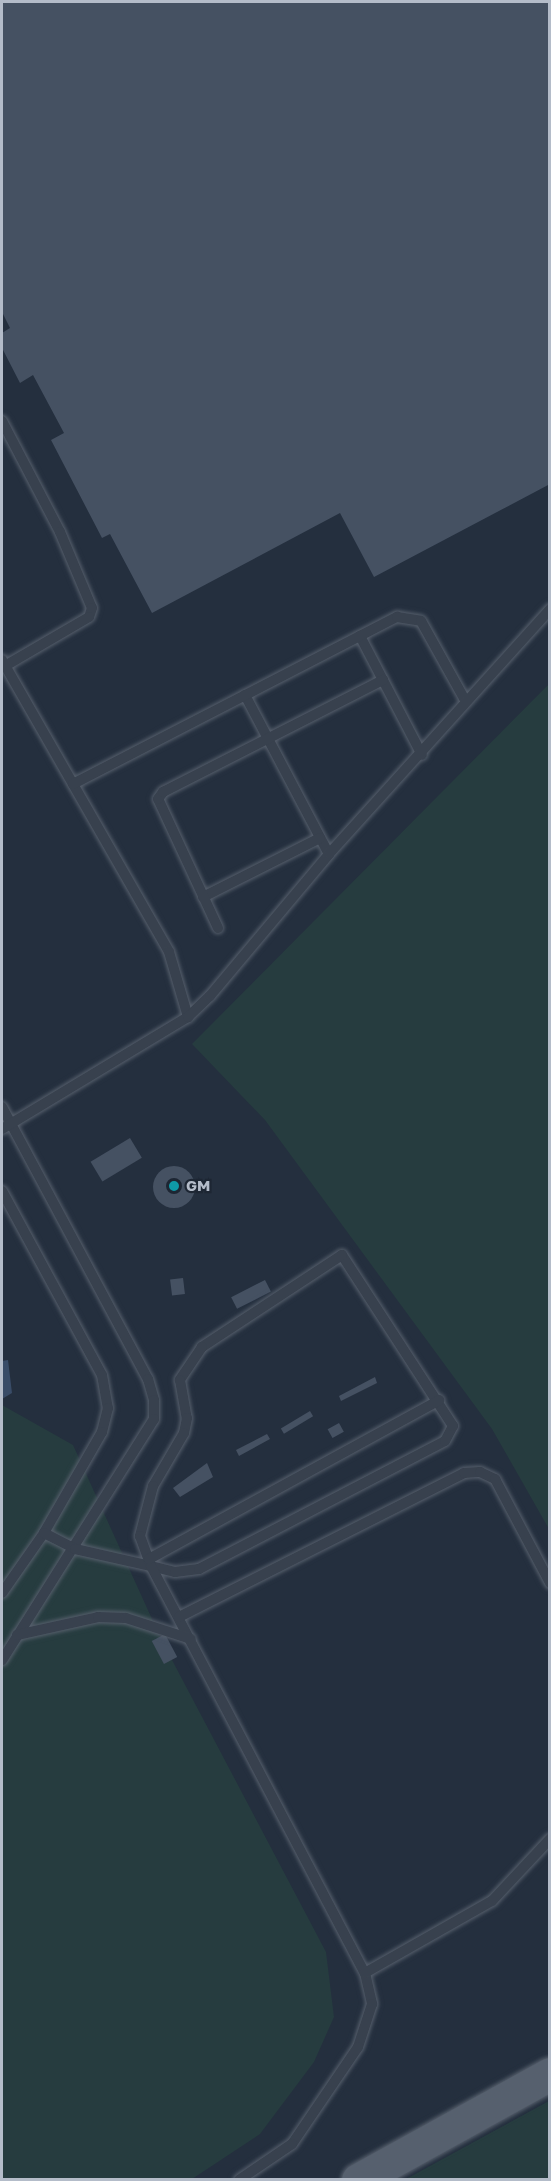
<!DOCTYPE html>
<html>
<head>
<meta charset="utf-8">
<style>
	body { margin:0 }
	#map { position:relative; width:551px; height:2181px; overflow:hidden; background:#242f3e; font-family:"Golos Text",sans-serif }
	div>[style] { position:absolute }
	.green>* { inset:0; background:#263c3f }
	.water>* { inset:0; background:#394c67 }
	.building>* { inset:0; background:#455162; transform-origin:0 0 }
	.round { border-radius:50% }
	.roads { filter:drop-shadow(0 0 2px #565f6c) drop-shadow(0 0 2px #565f6c) }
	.lane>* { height:10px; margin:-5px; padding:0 5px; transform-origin:5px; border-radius:5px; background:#38414e }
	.primary>* { height:33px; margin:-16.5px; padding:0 16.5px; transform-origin:16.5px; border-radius:16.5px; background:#56606e }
	.dots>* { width:16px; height:16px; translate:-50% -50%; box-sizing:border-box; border:3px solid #1d2633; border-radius:50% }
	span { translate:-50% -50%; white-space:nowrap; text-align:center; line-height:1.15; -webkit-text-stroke:4.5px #1d2633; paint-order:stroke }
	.poi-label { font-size:15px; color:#b4bcc9; font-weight:700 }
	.left { translate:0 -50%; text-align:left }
	.frame { position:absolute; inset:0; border:3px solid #b4bcc9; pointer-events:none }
</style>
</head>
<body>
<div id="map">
	<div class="green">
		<i style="clip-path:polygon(549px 684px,549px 1529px,492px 1429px,265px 1120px,192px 1044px)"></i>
		<i style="clip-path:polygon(2px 1405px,73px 1445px,162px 1641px,326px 1952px,334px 2017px,314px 2062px,260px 2134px,192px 2179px,2px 2179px)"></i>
		<i style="clip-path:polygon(549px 2101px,549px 2179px,406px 2179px)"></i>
	</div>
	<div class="water">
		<i style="clip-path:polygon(8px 1360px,12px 1393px,2px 1399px,2px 1361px)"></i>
	</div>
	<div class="building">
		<i style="clip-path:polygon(2px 2px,550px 2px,550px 484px,374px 577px,340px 513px,152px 613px,110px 534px,102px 538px,51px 440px,64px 433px,33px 375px,20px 383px,2px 348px,2px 333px,10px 328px,2px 312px)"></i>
		<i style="left:130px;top:1138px;width:23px;height:46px;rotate:59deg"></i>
		<i class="round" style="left:153px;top:1166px;width:42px;height:42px"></i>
		<i style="left:183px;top:1278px;width:16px;height:13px;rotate:83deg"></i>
		<i style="left:265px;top:1280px;width:13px;height:38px;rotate:63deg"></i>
		<i style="clip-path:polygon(375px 1377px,377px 1383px,341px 1401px,339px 1396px)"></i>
		<i style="left:310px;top:1411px;width:6px;height:34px;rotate:59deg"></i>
		<i style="left:339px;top:1423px;width:10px;height:13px;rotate:61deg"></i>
		<i style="clip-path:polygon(267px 1434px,270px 1439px,239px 1456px,236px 1450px)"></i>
		<i style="clip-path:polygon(207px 1463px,213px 1477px,180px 1497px,173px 1488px)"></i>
		<i style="left:165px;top:1634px;width:26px;height:15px;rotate:62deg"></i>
	</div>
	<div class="roads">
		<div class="lane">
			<i style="left:2px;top:421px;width:125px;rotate:62.4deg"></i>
			<i style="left:60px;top:532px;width:82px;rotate:67.2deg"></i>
			<i style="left:92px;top:608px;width:9px;rotate:108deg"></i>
			<i style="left:89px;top:617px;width:97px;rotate:149.7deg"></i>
			<i style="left:360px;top:636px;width:134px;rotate:62.5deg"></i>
			<i style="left:2px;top:660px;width:336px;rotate:60.2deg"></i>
			<i style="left:169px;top:952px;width:68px;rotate:73.7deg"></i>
			<i style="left:245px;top:695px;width:180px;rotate:62.2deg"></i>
			<i style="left:73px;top:784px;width:365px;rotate:-27.3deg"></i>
			<i style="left:397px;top:617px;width:24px;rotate:9deg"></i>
			<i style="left:421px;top:621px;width:90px;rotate:60.9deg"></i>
			<i style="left:203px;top:897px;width:131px;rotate:-26.8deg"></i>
			<i style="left:218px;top:928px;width:142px;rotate:-114.9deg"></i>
			<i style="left:158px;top:799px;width:9px;rotate:-54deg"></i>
			<i style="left:163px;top:792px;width:247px;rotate:-27deg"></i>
			<i style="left:2px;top:1107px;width:309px;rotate:61.8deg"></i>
			<i style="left:148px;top:1379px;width:22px;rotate:74deg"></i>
			<i style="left:154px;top:1400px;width:19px;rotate:90deg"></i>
			<i style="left:154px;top:1419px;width:285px;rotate:122.2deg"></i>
			<i style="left:2px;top:1129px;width:217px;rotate:-31.1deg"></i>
			<i style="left:188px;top:1017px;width:30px;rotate:-44deg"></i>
			<i style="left:210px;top:996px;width:185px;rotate:-50deg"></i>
			<i style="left:329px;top:854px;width:330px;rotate:-47.9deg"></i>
			<i style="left:2px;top:1191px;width:209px;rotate:61.5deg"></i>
			<i style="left:102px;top:1375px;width:34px;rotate:80deg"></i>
			<i style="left:108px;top:1408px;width:25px;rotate:104deg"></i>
			<i style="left:102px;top:1432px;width:116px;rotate:119.9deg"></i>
			<i style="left:44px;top:1533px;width:73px;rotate:125deg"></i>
			<i style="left:44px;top:1533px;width:35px;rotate:27deg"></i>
			<i style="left:75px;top:1549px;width:78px;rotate:12.6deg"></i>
			<i style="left:151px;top:1566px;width:25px;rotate:14deg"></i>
			<i style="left:175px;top:1572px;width:24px;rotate:-7deg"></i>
			<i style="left:199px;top:1569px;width:277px;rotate:-27.5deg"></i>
			<i style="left:445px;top:1441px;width:17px;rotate:-62deg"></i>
			<i style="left:453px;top:1426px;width:204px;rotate:-123deg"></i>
			<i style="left:342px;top:1255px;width:168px;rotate:146.7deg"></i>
			<i style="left:202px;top:1347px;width:40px;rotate:124deg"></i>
			<i style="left:180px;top:1380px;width:39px;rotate:80deg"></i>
			<i style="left:187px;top:1418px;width:15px;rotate:101deg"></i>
			<i style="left:184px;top:1433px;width:61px;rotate:120.3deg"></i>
			<i style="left:153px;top:1486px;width:52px;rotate:104.6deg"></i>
			<i style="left:140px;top:1536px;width:32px;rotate:70deg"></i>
			<i style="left:151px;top:1566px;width:460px;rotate:62.3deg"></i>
			<i style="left:365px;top:1973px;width:32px;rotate:77deg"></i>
			<i style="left:372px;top:2004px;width:45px;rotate:108deg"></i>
			<i style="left:358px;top:2047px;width:117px;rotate:124.2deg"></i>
			<i style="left:292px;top:2144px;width:64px;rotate:145.8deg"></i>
			<i style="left:149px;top:1559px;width:331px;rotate:-28.7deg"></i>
			<i style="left:179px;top:1617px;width:319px;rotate:-26.8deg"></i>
			<i style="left:464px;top:1473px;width:16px;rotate:-4deg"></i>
			<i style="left:480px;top:1472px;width:17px;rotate:25deg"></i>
			<i style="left:495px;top:1479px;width:118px;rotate:62.1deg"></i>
			<i style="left:17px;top:1635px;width:83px;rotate:-12.5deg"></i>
			<i style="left:98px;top:1617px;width:28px;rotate:2deg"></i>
			<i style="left:126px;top:1618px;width:68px;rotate:17.9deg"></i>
			<i style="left:365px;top:1973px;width:146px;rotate:-29.6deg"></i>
			<i style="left:492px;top:1901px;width:85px;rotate:-46.9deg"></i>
		</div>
		<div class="primary">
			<i style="left:358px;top:2180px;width:219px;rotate:-28.9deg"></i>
		</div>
	</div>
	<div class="dots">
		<i style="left:174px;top:1186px;background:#0f9aa8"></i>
	</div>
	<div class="poi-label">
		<span class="left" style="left:186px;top:1186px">GM</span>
	</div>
	<div class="frame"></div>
</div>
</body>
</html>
